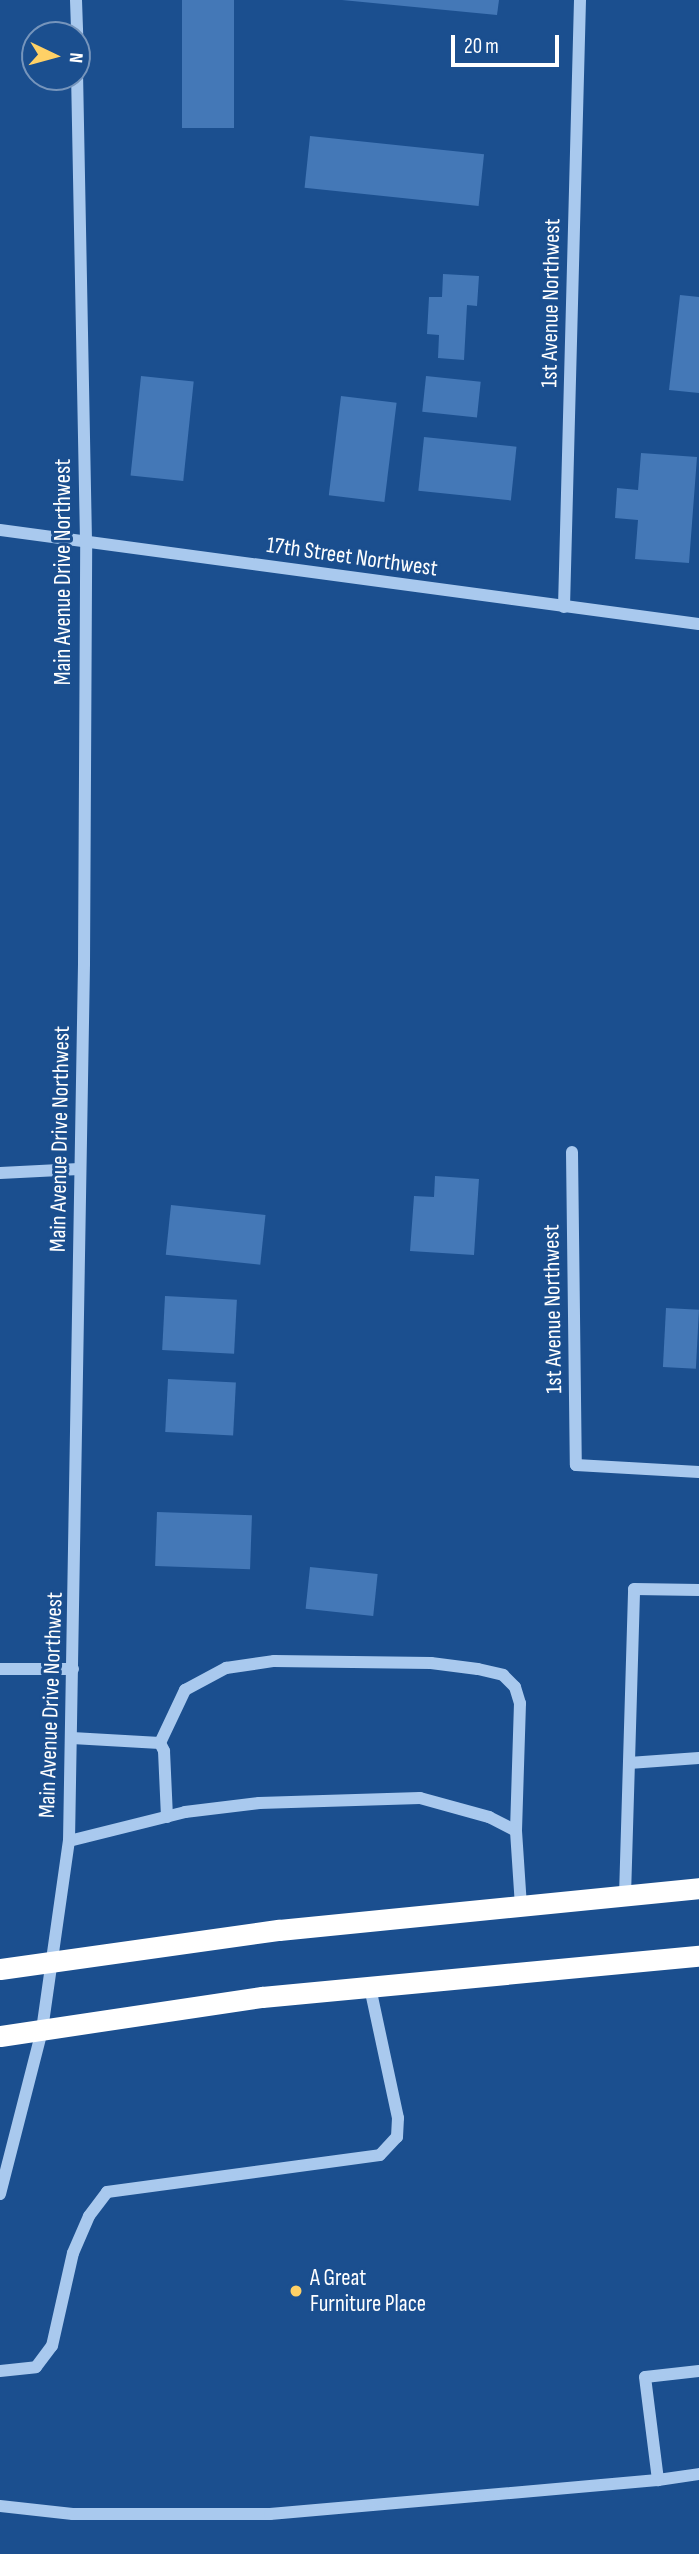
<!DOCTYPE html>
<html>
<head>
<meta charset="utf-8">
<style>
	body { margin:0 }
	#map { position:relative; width:699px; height:2554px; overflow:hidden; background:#1b4f8f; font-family:"Sofia Sans Condensed",sans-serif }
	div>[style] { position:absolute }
	.building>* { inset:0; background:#4478b7; transform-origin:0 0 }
	.minor>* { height:12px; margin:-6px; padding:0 6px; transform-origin:6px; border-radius:6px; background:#a9c9ee }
	.highway>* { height:21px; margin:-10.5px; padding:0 10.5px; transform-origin:10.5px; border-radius:10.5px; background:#fff }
	.dots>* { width:19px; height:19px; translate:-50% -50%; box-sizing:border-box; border:4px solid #1b4f8f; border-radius:50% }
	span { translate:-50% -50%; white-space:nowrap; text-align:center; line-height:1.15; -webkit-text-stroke:6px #1b4f8f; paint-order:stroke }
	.street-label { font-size:23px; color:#fff }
	.poi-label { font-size:23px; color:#fff }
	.left { translate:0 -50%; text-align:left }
	.north { position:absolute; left:21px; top:21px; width:70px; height:70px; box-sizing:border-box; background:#1b4f8f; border:2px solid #7695bc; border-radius:50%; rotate:95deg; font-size:19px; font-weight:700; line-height:28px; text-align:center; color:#fff }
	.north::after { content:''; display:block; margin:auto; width:24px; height:32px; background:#ffd166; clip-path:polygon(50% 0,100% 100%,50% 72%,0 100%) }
	.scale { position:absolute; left:451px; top:35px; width:108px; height:32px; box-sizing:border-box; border:4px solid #fff; border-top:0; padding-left:9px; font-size:21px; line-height:24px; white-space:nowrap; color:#fff; -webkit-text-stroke:5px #1b4f8f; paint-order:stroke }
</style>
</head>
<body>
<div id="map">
	<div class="building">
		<i style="left:182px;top:0;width:52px;height:128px"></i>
		<i style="clip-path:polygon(342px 0,499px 0,497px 15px)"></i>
		<i style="left:310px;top:136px;width:175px;height:52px;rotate:6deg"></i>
		<i style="clip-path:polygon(443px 274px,479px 276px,477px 306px,467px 305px,464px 360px,438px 358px,439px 335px,427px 334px,429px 297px,442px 297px)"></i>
		<i style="clip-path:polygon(680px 295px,699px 297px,699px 393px,669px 390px)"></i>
		<i style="left:141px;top:376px;width:53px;height:100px;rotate:6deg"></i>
		<i style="left:426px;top:376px;width:55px;height:36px;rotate:6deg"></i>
		<i style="left:341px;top:396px;width:56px;height:100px;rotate:7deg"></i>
		<i style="left:424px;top:437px;width:93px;height:54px;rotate:6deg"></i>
		<i style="clip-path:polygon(641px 453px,697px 457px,689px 563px,635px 559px,638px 520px,615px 518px,617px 488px,638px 490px)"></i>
		<i style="clip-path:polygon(435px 1176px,479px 1179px,474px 1255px,410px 1251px,414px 1196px,434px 1197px)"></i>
		<i style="left:171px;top:1205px;width:95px;height:50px;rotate:6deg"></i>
		<i style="left:165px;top:1296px;width:72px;height:54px;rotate:3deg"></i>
		<i style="left:666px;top:1308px;width:33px;height:59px;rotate:3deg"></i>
		<i style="left:168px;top:1379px;width:68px;height:53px;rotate:3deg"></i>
		<i style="left:157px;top:1512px;width:95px;height:54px;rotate:2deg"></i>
		<i style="left:310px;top:1567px;width:68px;height:42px;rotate:6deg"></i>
	</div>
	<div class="minor">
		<i style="left:76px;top:0;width:35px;rotate:88deg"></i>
		<i style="left:0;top:530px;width:705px;rotate:7.66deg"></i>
		<i style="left:564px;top:607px;width:607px;rotate:-88.49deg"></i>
		<i style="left:572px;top:1152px;width:313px;rotate:89.3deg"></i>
		<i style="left:576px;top:1465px;width:123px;rotate:3.3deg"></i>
		<i style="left:0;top:1173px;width:79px;rotate:-2.9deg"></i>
		<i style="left:0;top:1669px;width:73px"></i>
		<i style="left:72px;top:1738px;width:88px;rotate:3.3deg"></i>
		<i style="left:160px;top:1743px;width:9px;rotate:63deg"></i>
		<i style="left:164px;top:1751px;width:66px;rotate:87.4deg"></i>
		<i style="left:160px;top:1743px;width:59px;rotate:-64.7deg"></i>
		<i style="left:185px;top:1690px;width:47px;rotate:-28.2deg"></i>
		<i style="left:226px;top:1668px;width:49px;rotate:-8.3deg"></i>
		<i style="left:274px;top:1661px;width:157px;rotate:0.7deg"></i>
		<i style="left:431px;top:1663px;width:47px;rotate:7.3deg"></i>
		<i style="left:478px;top:1669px;width:26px;rotate:13deg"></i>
		<i style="left:503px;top:1675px;width:17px;rotate:45deg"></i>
		<i style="left:515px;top:1687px;width:17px;rotate:73deg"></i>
		<i style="left:520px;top:1703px;width:128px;rotate:91.8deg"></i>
		<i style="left:629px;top:1763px;width:70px;rotate:-4.1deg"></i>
		<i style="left:69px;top:1841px;width:120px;rotate:-14deg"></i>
		<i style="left:185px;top:1812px;width:75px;rotate:-6.9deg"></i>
		<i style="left:259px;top:1803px;width:161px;rotate:-1.8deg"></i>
		<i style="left:420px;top:1798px;width:72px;rotate:15.4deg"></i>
		<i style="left:489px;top:1817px;width:30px;rotate:27deg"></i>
		<i style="left:516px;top:1831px;width:75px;rotate:86.2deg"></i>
		<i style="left:625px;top:1896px;width:307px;rotate:-88.3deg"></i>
		<i style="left:634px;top:1589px;width:65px;rotate:0.9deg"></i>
		<i style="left:0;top:2194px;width:169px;rotate:-75.6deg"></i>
		<i style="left:42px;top:2030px;width:191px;rotate:-81.9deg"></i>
		<i style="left:69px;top:1841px;width:877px;rotate:-89.02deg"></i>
		<i style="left:84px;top:964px;width:423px;rotate:-89.7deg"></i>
		<i style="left:86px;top:541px;width:464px;rotate:-91.1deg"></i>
		<i style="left:0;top:2371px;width:36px;rotate:-6deg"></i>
		<i style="left:36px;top:2367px;width:26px;rotate:-53deg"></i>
		<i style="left:52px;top:2346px;width:95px;rotate:-77.3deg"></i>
		<i style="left:73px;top:2253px;width:40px;rotate:-66.6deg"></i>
		<i style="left:89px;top:2216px;width:30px;rotate:-53deg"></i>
		<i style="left:107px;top:2192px;width:275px;rotate:-7.7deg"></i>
		<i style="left:380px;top:2155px;width:25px;rotate:-47deg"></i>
		<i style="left:397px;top:2137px;width:19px;rotate:-87deg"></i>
		<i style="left:398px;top:2118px;width:134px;rotate:-102.1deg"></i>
		<i style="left:699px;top:2371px;width:54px;rotate:173.7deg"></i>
		<i style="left:645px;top:2377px;width:104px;rotate:82.8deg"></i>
		<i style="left:658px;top:2480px;width:41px;rotate:-8.3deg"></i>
		<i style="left:0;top:2506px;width:73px;rotate:6.3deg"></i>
		<i style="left:73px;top:2514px;width:197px"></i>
		<i style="left:270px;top:2514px;width:389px;rotate:-5deg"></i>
	</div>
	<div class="highway">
		<i style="left:0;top:1969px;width:282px;rotate:-8deg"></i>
		<i style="left:279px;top:1930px;width:422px;rotate:-5.7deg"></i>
		<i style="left:0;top:2036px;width:265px;rotate:-8.5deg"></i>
		<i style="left:262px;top:1997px;width:439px;rotate:-5.4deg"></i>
	</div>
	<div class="dots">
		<i style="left:296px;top:2291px;background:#ffd166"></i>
	</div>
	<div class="street-label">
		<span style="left:551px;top:303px;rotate:-89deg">1st Avenue Northwest</span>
		<span style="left:352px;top:557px;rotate:8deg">17th Street Northwest</span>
		<span style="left:63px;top:572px;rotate:-90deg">Main Avenue Drive Northwest</span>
		<span style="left:60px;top:1139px;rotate:-89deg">Main Avenue Drive Northwest</span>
		<span style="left:553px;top:1309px;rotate:-91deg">1st Avenue Northwest</span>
		<span style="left:51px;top:1705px;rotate:-88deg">Main Avenue Drive Northwest</span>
	</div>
	<div class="poi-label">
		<span class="left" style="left:310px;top:2291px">A Great<br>Furniture Place</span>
	</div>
	<div class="north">N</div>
	<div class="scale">20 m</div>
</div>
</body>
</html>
